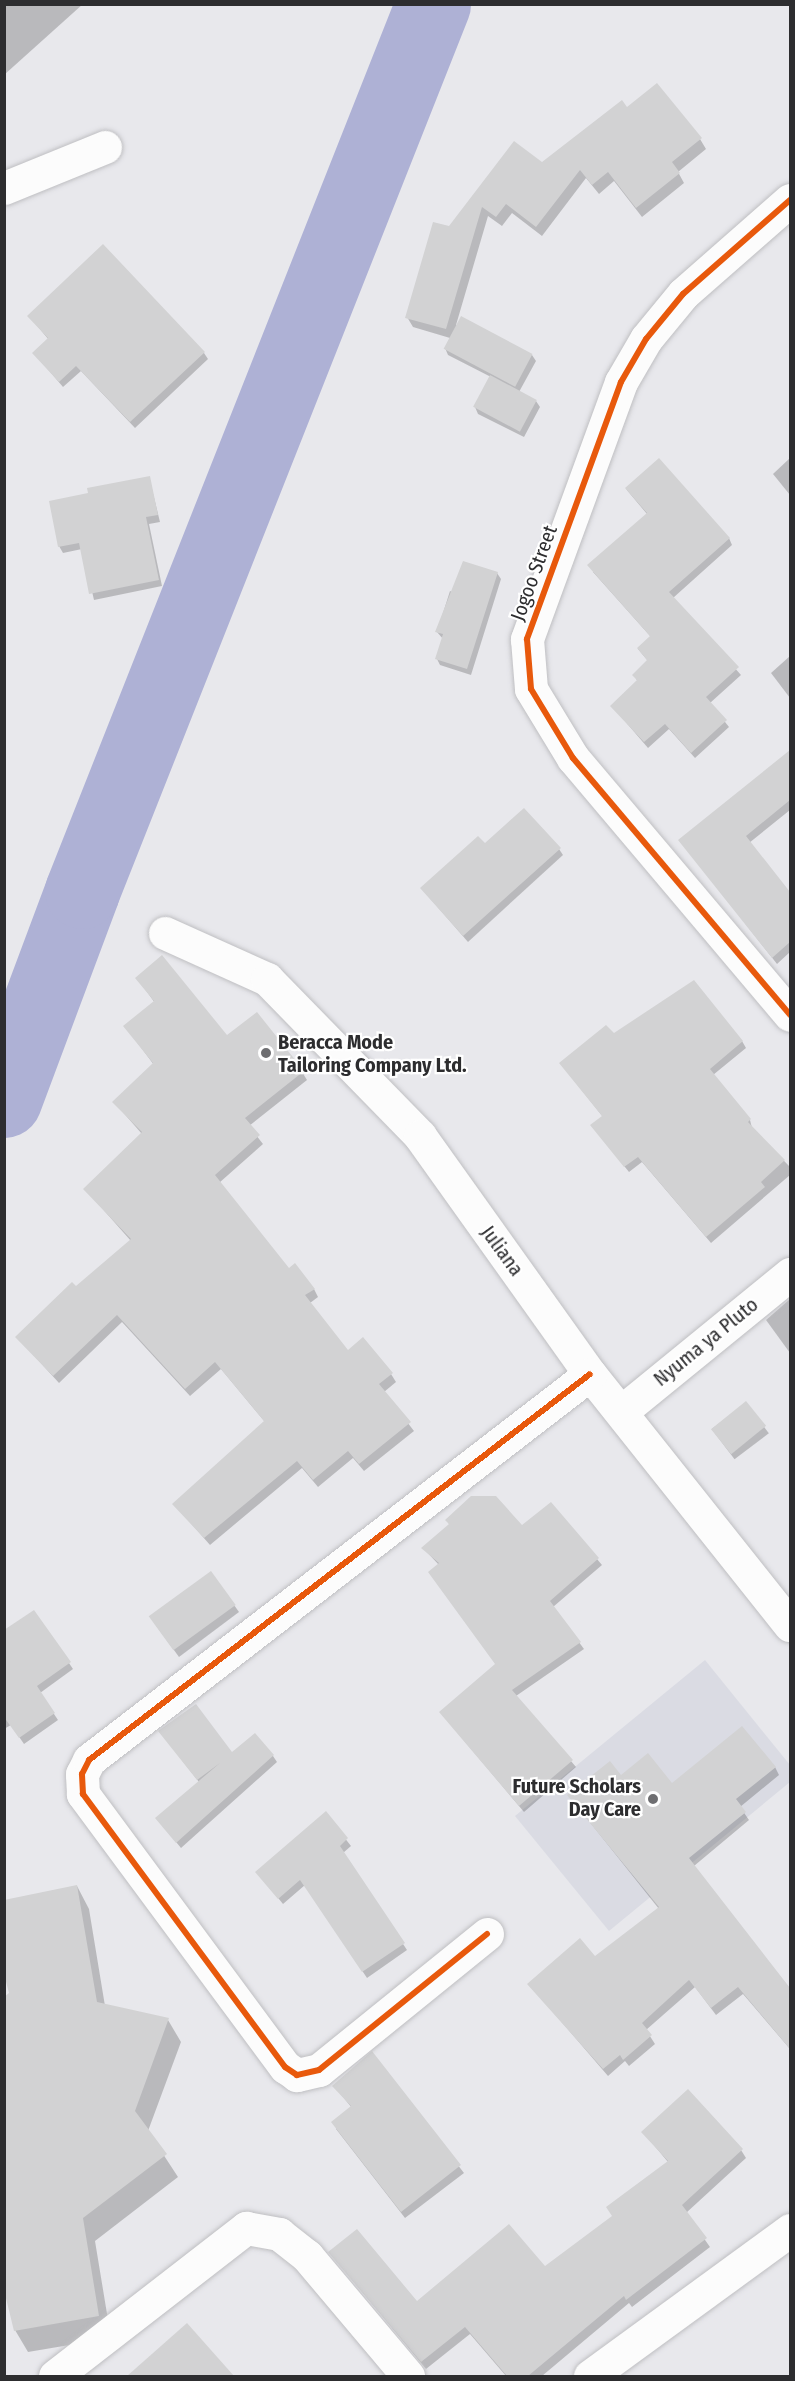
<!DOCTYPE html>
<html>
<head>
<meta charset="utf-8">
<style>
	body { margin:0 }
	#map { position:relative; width:795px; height:2381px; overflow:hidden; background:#e8e8ec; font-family:"Fira Sans Condensed",sans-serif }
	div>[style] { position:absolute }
	.built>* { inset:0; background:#dadbe3 }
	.shadow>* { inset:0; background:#0003; transform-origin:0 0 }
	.river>* { height:75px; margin:-37.5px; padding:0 37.5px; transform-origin:37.5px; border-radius:37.5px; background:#aeb1d5 }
	.building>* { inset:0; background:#d2d2d3; transform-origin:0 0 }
	.roads { filter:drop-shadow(0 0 2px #bfbfc2) drop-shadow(0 0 2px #bfbfc2) }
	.minor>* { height:33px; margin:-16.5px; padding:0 16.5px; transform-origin:16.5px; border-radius:16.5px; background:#fcfcfc }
	.cycleway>* { height:6px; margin:-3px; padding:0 3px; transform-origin:3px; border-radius:3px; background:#e8590c }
	.dots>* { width:16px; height:16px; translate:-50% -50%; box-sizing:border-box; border:3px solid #fff; border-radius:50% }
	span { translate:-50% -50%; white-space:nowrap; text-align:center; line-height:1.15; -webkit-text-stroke:4.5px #fff; paint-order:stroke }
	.street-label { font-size:20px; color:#2d2d2f }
	.poi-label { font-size:20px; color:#2d2d2f; font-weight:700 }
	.left { translate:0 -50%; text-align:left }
	.right { translate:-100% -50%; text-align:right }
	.frame { position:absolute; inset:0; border:6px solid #2d2d2f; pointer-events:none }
</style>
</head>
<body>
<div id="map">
	<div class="built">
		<i style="clip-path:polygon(705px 1660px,790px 1765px,790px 1782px,609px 1931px,515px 1816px)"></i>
	</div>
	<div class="shadow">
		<i style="clip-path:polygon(4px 4px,83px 4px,4px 75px)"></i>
		<i style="clip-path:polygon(627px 109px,700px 139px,706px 149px,678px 172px,684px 183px,642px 217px,614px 181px,599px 194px,586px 178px,542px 236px,512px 213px,502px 226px,488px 216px,456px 325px,532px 355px,536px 361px,519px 392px,536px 401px,540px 407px,524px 437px,478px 414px,475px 407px,491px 377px,448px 355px,445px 348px,450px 338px,413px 327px,407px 317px,449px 228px)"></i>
		<i style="clip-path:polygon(29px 316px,204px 353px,208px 359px,135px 428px,81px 371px,63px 387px,34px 353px,49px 340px)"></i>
		<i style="clip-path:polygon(790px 458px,790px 495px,773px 474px)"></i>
		<i style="clip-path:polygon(149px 477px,160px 522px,149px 524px,162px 586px,94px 600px,82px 549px,63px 553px,59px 546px,90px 494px)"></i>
		<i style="clip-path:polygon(626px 489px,729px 538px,732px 545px,673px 598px,741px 675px,710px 703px,729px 727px,695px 758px,669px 729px,648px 748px,612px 706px,638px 682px,634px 675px,648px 661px,638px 649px,651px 637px,593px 572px,647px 514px)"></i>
		<i style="clip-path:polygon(497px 573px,501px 579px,471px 675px,440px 665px,437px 659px,443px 639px,437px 632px,450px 591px,454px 593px)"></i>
		<i style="clip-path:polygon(790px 656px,790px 698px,771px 673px)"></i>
		<i style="clip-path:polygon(790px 752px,790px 810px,749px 843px,790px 894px,790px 952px,777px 964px,680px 840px)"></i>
		<i style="clip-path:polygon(484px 845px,559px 849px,563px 855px,468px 942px,422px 889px)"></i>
		<i style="clip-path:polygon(137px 978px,227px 1037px,302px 1072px,307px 1080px,249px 1126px,263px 1144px,219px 1183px,289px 1270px,314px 1289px,318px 1297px,310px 1303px,348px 1352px,391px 1374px,396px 1382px,384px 1392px,414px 1431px,364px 1471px,353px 1458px,318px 1487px,302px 1468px,210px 1545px,174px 1504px,265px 1422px,221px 1369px,190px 1396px,122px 1322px,59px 1383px,17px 1337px,131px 1241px,85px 1189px,142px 1134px,114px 1102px,154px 1065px,125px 1026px,155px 1003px)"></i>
		<i style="clip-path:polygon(614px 1035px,742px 1041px,746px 1048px,713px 1075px,750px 1120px,752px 1128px,789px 1166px,790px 1175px,711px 1243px,642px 1162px,629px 1172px,596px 1131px,603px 1117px,561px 1064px)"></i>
		<i style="clip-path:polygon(790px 1299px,790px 1353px,766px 1320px)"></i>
		<i style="left:746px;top:1403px;width:38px;height:43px;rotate:53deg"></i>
		<i style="clip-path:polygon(551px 1504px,602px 1565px,553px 1607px,584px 1649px,516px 1696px,576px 1767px,524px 1812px,441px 1713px,496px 1665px,439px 1565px,423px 1548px,450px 1526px,447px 1520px,522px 1527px)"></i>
		<i style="clip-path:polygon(211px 1573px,239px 1612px,179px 1657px,155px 1624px)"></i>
		<i style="clip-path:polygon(4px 1632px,69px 1663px,73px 1669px,40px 1693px,58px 1720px,24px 1744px,11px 1725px,4px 1729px)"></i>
		<i style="clip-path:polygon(160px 1732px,232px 1754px,273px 1756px,277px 1762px,181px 1848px,157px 1819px,199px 1782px)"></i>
		<i style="clip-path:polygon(775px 1767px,779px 1775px,740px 1807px,749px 1820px,694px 1866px,790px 1989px,790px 2049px,743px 1994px,716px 2015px,695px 1987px,646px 2030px,655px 2044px,629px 2066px,625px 2061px,608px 2076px,529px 1984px,595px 1958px,659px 1909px,569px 1796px,621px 1778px,672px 1786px)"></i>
		<i style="clip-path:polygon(326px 1814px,351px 1846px,343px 1853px,407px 1950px,367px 1978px,305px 1885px,283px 1904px,257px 1872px)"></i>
		<i style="clip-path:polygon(77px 1886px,89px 1909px,105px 2006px,168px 2020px,181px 2042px,148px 2131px,178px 2177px,95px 2241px,111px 2338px,28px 2352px,15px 2330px,10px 1993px)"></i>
		<i style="clip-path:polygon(372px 2053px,464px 2173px,405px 2218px,336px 2129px,352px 2108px,334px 2086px)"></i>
		<i style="clip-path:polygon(643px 2132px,741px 2150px,746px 2158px,686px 2213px,710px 2247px,632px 2307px,629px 2303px,542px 2376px,506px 2376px,470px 2334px,426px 2369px,330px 2253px,416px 2303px,545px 2268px,613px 2217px,668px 2162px)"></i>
		<i style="clip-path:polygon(187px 2325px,232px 2376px,146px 2376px,140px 2367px)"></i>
	</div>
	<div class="river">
		<i style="left:4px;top:1100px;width:223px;rotate:-69.5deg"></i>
		<i style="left:82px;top:891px;width:954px;rotate:-68.41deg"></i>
	</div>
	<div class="building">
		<i style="clip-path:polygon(657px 83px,702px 138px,672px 162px,680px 173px,636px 208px,608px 172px,592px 185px,580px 170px,536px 227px,506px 204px,496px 217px,482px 207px,446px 329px,405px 318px,433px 222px,449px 226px,514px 141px,542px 162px,622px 100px,627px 107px)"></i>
		<i style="clip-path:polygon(103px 244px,205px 352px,130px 422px,76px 366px,59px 382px,32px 353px,48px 338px,27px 316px)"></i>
		<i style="left:461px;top:316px;width:81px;height:37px;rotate:28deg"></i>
		<i style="left:490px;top:375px;width:53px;height:36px;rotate:28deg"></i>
		<i style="clip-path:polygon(659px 458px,730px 538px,669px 592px,739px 667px,706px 697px,727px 720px,691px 753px,665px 724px,644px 742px,610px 706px,637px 680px,632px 675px,647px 660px,637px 648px,650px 636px,587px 565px,647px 513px,625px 488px)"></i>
		<i style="clip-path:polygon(150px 476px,158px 515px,146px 517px,159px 580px,89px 594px,79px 543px,58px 547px,49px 501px,88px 493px,87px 488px)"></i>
		<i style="clip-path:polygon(463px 561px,498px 572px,467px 669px,435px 659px,443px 634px,435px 632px)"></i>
		<i style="clip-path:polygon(790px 750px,790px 800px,746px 836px,790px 892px,790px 942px,772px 958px,678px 840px)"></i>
		<i style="clip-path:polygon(524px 808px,561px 848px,463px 936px,420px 888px,478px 836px,485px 843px)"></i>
		<i style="clip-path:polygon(162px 955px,227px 1035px,257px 1012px,304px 1071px,245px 1118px,260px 1135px,215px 1175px,289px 1268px,295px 1263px,315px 1289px,305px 1295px,348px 1350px,363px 1337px,393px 1373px,379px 1384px,411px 1422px,359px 1464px,348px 1451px,313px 1480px,297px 1461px,204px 1538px,172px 1504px,264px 1421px,215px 1362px,185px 1389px,117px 1315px,53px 1376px,15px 1337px,72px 1282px,76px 1286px,131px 1239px,83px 1189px,142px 1132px,112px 1102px,153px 1063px,123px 1026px,154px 1001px,135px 978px)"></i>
		<i style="clip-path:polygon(694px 980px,743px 1041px,710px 1069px,751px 1119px,748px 1122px,785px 1160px,761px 1182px,765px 1187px,706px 1237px,638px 1157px,624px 1167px,590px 1125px,602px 1116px,559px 1063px,606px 1025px,614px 1033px)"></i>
		<i style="left:746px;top:1401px;width:32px;height:45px;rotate:51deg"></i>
		<i style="clip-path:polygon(471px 1496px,496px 1496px,522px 1525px,551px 1502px,599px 1558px,550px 1601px,581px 1642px,512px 1690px,573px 1760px,519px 1806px,439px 1712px,495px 1664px,428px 1572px,439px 1563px,421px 1548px,449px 1524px,445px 1520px)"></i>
		<i style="left:211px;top:1571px;width:42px;height:77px;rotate:54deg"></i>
		<i style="clip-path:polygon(34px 1610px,71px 1662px,37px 1686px,55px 1713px,19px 1738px,4px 1717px,4px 1630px)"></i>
		<i style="clip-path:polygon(196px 1704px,232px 1752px,255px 1733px,274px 1755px,176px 1843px,155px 1818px,220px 1763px,197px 1780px,158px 1731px)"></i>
		<i style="clip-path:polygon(742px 1726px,776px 1767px,736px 1799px,746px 1812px,689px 1858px,790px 1988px,790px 2049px,738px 1987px,711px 2008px,689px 1980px,642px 2023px,652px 2035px,623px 2060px,620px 2055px,603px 2069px,527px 1984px,580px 1938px,595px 1956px,659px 1907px,567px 1795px,610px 1761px,621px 1775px,648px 1753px,672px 1783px)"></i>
		<i style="clip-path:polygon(326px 1811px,348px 1838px,340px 1846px,405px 1943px,362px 1972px,300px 1880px,278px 1899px,255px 1872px)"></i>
		<i style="clip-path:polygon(77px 1885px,97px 2002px,169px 2018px,135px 2111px,167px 2154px,83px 2218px,99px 2316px,14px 2331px,4px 2290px,4px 1997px,9px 1993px,4px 1974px,4px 1900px)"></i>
		<i style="clip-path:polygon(372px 2051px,461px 2165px,401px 2212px,331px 2122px,351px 2106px,332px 2086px)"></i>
		<i style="clip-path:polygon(688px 2089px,743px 2149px,682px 2205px,707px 2238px,626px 2300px,624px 2296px,528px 2376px,507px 2376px,465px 2327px,421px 2362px,328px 2252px,357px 2229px,417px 2301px,509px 2224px,545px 2266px,612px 2216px,606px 2207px,668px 2161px,641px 2132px)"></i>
		<i style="clip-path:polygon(187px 2323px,234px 2376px,127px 2376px)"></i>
	</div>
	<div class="roads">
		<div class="minor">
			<i style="left:4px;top:188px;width:109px;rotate:-22.1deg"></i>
			<i style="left:790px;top:200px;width:142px;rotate:138.7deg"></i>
			<i style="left:683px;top:294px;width:58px;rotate:129.4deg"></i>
			<i style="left:646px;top:339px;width:50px;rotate:120.2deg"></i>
			<i style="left:621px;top:382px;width:274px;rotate:110.1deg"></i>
			<i style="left:527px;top:639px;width:50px;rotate:85.4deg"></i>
			<i style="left:531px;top:689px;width:81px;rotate:58.7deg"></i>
			<i style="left:573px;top:758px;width:336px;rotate:49.8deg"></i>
			<i style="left:165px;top:933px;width:112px;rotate:24.3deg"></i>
			<i style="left:267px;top:979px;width:219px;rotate:45.7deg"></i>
			<i style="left:420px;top:1136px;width:292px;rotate:54.5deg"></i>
			<i style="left:590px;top:1374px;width:321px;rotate:51.5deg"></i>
			<i style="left:622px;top:1411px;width:217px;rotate:-39.2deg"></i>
			<i style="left:487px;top:1934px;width:216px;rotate:141deg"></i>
			<i style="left:319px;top:2070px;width:23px;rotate:167deg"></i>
			<i style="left:297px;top:2075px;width:14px;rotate:-146deg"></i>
			<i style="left:285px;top:2067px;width:340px;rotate:-126.5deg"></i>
			<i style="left:83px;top:1794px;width:20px;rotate:-93deg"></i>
			<i style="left:82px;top:1774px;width:16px;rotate:-63deg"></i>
			<i style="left:89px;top:1760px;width:632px;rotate:-37.61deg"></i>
			<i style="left:55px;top:2376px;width:242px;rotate:-37.8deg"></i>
			<i style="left:246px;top:2228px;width:34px;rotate:10deg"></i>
			<i style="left:279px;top:2234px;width:36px;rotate:38deg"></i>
			<i style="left:307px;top:2256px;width:157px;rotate:49.9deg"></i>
			<i style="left:590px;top:2376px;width:248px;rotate:-36.1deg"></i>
		</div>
	</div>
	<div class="cycleway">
		<i style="left:790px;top:200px;width:142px;rotate:138.7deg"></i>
		<i style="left:683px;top:294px;width:58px;rotate:129.4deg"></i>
		<i style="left:646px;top:339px;width:50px;rotate:120.2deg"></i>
		<i style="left:621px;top:382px;width:274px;rotate:110.1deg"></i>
		<i style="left:527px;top:639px;width:50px;rotate:85.4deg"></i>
		<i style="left:531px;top:689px;width:81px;rotate:58.7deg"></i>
		<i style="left:573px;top:758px;width:336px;rotate:49.8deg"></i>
		<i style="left:487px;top:1934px;width:216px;rotate:141deg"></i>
		<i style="left:319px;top:2070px;width:23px;rotate:167deg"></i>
		<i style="left:297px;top:2075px;width:14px;rotate:-146deg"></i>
		<i style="left:285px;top:2067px;width:340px;rotate:-126.5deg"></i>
		<i style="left:83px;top:1794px;width:20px;rotate:-93deg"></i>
		<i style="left:82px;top:1774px;width:16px;rotate:-63deg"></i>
		<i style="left:89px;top:1760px;width:632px;rotate:-37.61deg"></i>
	</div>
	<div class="dots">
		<i style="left:266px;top:1053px;background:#6e6e71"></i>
		<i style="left:653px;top:1799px;background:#6e6e71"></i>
	</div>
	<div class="street-label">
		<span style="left:534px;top:573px;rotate:-70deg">Jogoo Street</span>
		<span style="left:502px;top:1251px;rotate:54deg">Juliana</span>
		<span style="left:706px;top:1342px;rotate:-39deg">Nyuma ya Pluto</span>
	</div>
	<div class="poi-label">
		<span class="left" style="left:278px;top:1054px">Beracca Mode<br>Tailoring Company Ltd.</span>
		<span class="right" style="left:641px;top:1798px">Future Scholars<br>Day Care</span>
	</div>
	<div class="frame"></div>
</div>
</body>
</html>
